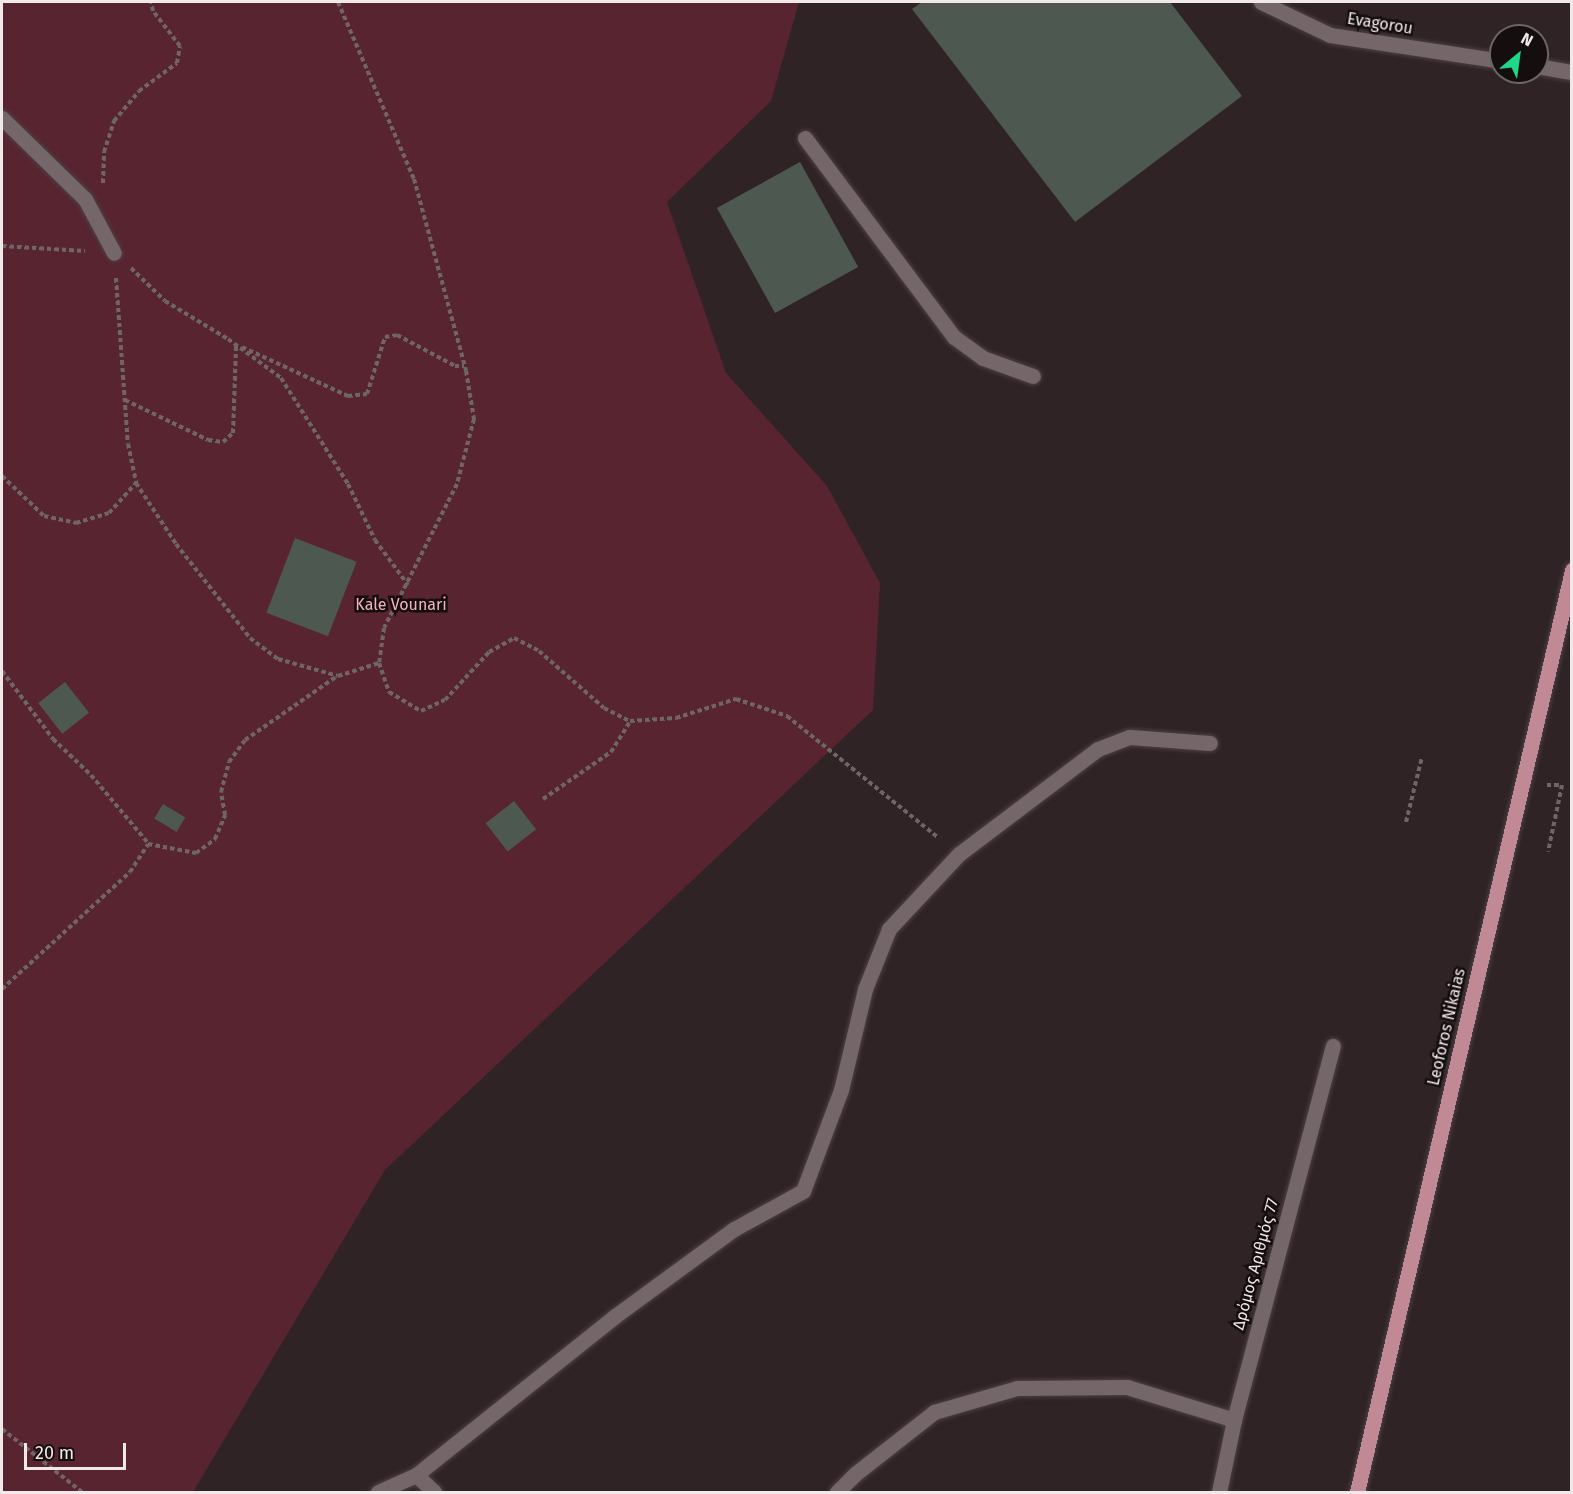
<!DOCTYPE html>
<html>
<head>
<meta charset="utf-8">
<style>
	body { margin:0 }
	#map { position:relative; width:1573px; height:1494px; overflow:hidden; background:#302325; font-family:"Fira Sans",sans-serif }
	div>[style] { position:absolute }
	.green>* { inset:0; background:#582430 }
	.building>* { inset:0; background:#4c5850; transform-origin:0 0 }
	.path>* { height:4px; margin-top:-2px; transform-origin:0; background:repeating-linear-gradient(90deg,#706566 0 4.5px,transparent 0 7.5px) }
	.roads { filter:drop-shadow(0 0 2px #4b4143) drop-shadow(0 0 2px #4b4143) }
	.minor>* { height:15px; margin:-7.5px; padding:0 7.5px; transform-origin:7.5px; border-radius:7.5px; background:#756669 }
	.major>* { height:15px; margin:-7.5px; padding:0 7.5px; transform-origin:7.5px; border-radius:7.5px; background:#c18994 }
	span { translate:-50% -50%; white-space:nowrap; text-align:center; line-height:1.15; -webkit-text-stroke:5px #140e0f; paint-order:stroke }
	.street-label { font-size:16px; color:#f1e8e9 }
	.park-label { font-size:16px; color:#f8b2bf }
	.frame { position:absolute; inset:0; border:3px solid #f1e8e9; pointer-events:none }
	.north { position:absolute; left:1489px; top:24px; width:60px; height:60px; box-sizing:border-box; background:#140e0f; border:2px solid #6c6566; border-radius:50%; rotate:29deg; font-size:16px; font-weight:700; line-height:24px; text-align:center; color:#f1e8e9 }
	.north::after { content:''; display:block; margin:auto; width:21px; height:27px; background:#1dd888; clip-path:polygon(50% 0,100% 100%,50% 72%,0 100%) }
	.scale { position:absolute; left:24px; top:1443px; width:102px; height:27px; box-sizing:border-box; border:3px solid #f1e8e9; border-top:0; padding-left:8px; font-size:18px; line-height:21px; white-space:nowrap; color:#f1e8e9; -webkit-text-stroke:4px #140e0f; paint-order:stroke }
</style>
</head>
<body>
<div id="map">
	<div class="green">
		<i style="clip-path:polygon(2px 2px,799px 2px,771px 101px,667px 202px,726px 373px,827px 486px,880px 583px,873px 710px,385px 1170px,193px 1492px,2px 1492px)"></i>
	</div>
	<div class="building">
		<i style="clip-path:polygon(922px 2px,1170px 2px,1242px 96px,1075px 222px,912px 9px)"></i>
		<i style="left:800px;top:162px;width:120px;height:95px;rotate:61deg"></i>
		<i style="left:295px;top:538px;width:66px;height:80px;rotate:21deg"></i>
		<i style="left:65px;top:682px;width:39px;height:34px;rotate:52deg"></i>
		<i style="left:514px;top:801px;width:36px;height:36px;rotate:52deg"></i>
		<i style="left:163px;top:804px;width:26px;height:17px;rotate:31deg"></i>
	</div>
	<div class="path">
		<i style="left:338px;top:2px;width:193px;rotate:66.8deg"></i>
		<i style="left:414px;top:179px;width:199px;rotate:74.8deg"></i>
		<i style="left:466px;top:371px;width:49px;rotate:80.5deg"></i>
		<i style="left:474px;top:419px;width:67px;rotate:104.7deg"></i>
		<i style="left:457px;top:484px;width:161px;rotate:116.9deg"></i>
		<i style="left:384px;top:628px;width:35px;rotate:98deg"></i>
		<i style="left:379px;top:663px;width:31px;rotate:71deg"></i>
		<i style="left:389px;top:692px;width:37px;rotate:31deg"></i>
		<i style="left:421px;top:711px;width:26px;rotate:-25deg"></i>
		<i style="left:445px;top:700px;width:65px;rotate:-47.5deg"></i>
		<i style="left:489px;top:652px;width:29px;rotate:-29deg"></i>
		<i style="left:514px;top:638px;width:28px;rotate:27deg"></i>
		<i style="left:539px;top:651px;width:86px;rotate:41.2deg"></i>
		<i style="left:604px;top:708px;width:29px;rotate:27deg"></i>
		<i style="left:630px;top:721px;width:46px;rotate:-3.7deg"></i>
		<i style="left:676px;top:718px;width:63px;rotate:-17.6deg"></i>
		<i style="left:736px;top:699px;width:54px;rotate:18.4deg"></i>
		<i style="left:787px;top:716px;width:195px;rotate:38.8deg"></i>
		<i style="left:103px;top:183px;width:31px;rotate:-88deg"></i>
		<i style="left:104px;top:152px;width:33px;rotate:-72deg"></i>
		<i style="left:114px;top:121px;width:39px;rotate:-50deg"></i>
		<i style="left:139px;top:91px;width:47px;rotate:-36.4deg"></i>
		<i style="left:177px;top:63px;width:17px;rotate:-80deg"></i>
		<i style="left:180px;top:46px;width:44px;rotate:-127.6deg"></i>
		<i style="left:153px;top:11px;width:9px;rotate:-103deg"></i>
		<i style="left:2px;top:246px;width:83px;rotate:3.4deg"></i>
		<i style="left:131px;top:268px;width:47px;rotate:44.1deg"></i>
		<i style="left:165px;top:301px;width:74px;rotate:31.1deg"></i>
		<i style="left:228px;top:339px;width:66px;rotate:36.3deg"></i>
		<i style="left:281px;top:378px;width:125px;rotate:57.7deg"></i>
		<i style="left:348px;top:484px;width:62px;rotate:64.3deg"></i>
		<i style="left:375px;top:540px;width:56px;rotate:53.7deg"></i>
		<i style="left:116px;top:278px;width:166px;rotate:85.9deg"></i>
		<i style="left:128px;top:444px;width:40px;rotate:78deg"></i>
		<i style="left:136px;top:483px;width:73px;rotate:56.7deg"></i>
		<i style="left:176px;top:544px;width:120px;rotate:51.8deg"></i>
		<i style="left:250px;top:638px;width:35px;rotate:37deg"></i>
		<i style="left:278px;top:659px;width:62px;rotate:15.8deg"></i>
		<i style="left:338px;top:676px;width:43px;rotate:-17.6deg"></i>
		<i style="left:242px;top:347px;width:117px;rotate:24.8deg"></i>
		<i style="left:348px;top:396px;width:19px;rotate:-6deg"></i>
		<i style="left:367px;top:394px;width:60px;rotate:-72.5deg"></i>
		<i style="left:385px;top:337px;width:12px;rotate:-9deg"></i>
		<i style="left:397px;top:335px;width:66px;rotate:28.1deg"></i>
		<i style="left:455px;top:366px;width:9px"></i>
		<i style="left:125px;top:400px;width:92px;rotate:25.7deg"></i>
		<i style="left:208px;top:440px;width:15px;rotate:8deg"></i>
		<i style="left:223px;top:442px;width:13px;rotate:-42deg"></i>
		<i style="left:233px;top:433px;width:88px;rotate:-88deg"></i>
		<i style="left:2px;top:476px;width:58px;rotate:43.6deg"></i>
		<i style="left:44px;top:516px;width:33px;rotate:12deg"></i>
		<i style="left:76px;top:523px;width:34px;rotate:-17deg"></i>
		<i style="left:109px;top:513px;width:40px;rotate:-48deg"></i>
		<i style="left:2px;top:671px;width:85px;rotate:53.1deg"></i>
		<i style="left:53px;top:739px;width:52px;rotate:43.5deg"></i>
		<i style="left:91px;top:775px;width:89px;rotate:50deg"></i>
		<i style="left:1547px;top:785px;width:15px"></i>
		<i style="left:1562px;top:785px;width:68px;rotate:101.8deg"></i>
		<i style="left:543px;top:799px;width:83px;rotate:-34.7deg"></i>
		<i style="left:611px;top:752px;width:36px;rotate:-58deg"></i>
		<i style="left:1406px;top:822px;width:67px;rotate:-76.2deg"></i>
		<i style="left:2px;top:989px;width:173px;rotate:-42.4deg"></i>
		<i style="left:130px;top:872px;width:33px;rotate:-57deg"></i>
		<i style="left:148px;top:844px;width:49px;rotate:10.6deg"></i>
		<i style="left:196px;top:853px;width:24px;rotate:-36deg"></i>
		<i style="left:215px;top:839px;width:26px;rotate:-67deg"></i>
		<i style="left:225px;top:815px;width:23px;rotate:-100deg"></i>
		<i style="left:221px;top:792px;width:31px;rotate:-75deg"></i>
		<i style="left:229px;top:762px;width:27px;rotate:-54deg"></i>
		<i style="left:245px;top:740px;width:112px;rotate:-34.8deg"></i>
		<i style="left:2px;top:1429px;width:102px;rotate:38.2deg"></i>
	</div>
	<div class="roads">
		<div class="minor">
			<i style="left:1261px;top:2px;width:76px;rotate:25.6deg"></i>
			<i style="left:1330px;top:35px;width:173px;rotate:8.6deg"></i>
			<i style="left:1537px;top:66px;width:36px;rotate:10deg"></i>
			<i style="left:2px;top:118px;width:116px;rotate:44.3deg"></i>
			<i style="left:85px;top:199px;width:61px;rotate:61.8deg"></i>
			<i style="left:805px;top:138px;width:249px;rotate:53.2deg"></i>
			<i style="left:954px;top:337px;width:36px;rotate:36deg"></i>
			<i style="left:983px;top:358px;width:53px;rotate:19.8deg"></i>
			<i style="left:416px;top:1475px;width:25px;rotate:43deg"></i>
			<i style="left:378px;top:1492px;width:42px;rotate:-24.1deg"></i>
			<i style="left:416px;top:1475px;width:255px;rotate:-38.6deg"></i>
			<i style="left:615px;top:1316px;width:147px;rotate:-36.2deg"></i>
			<i style="left:734px;top:1229px;width:79px;rotate:-28.8deg"></i>
			<i style="left:803px;top:1191px;width:108px;rotate:-69.4deg"></i>
			<i style="left:841px;top:1090px;width:104px;rotate:-76.6deg"></i>
			<i style="left:865px;top:989px;width:65px;rotate:-68.2deg"></i>
			<i style="left:889px;top:929px;width:103px;rotate:-47deg"></i>
			<i style="left:959px;top:854px;width:174px;rotate:-37.1deg"></i>
			<i style="left:1098px;top:749px;width:34px;rotate:-21deg"></i>
			<i style="left:1130px;top:737px;width:80px;rotate:4.3deg"></i>
			<i style="left:837px;top:1492px;width:25px;rotate:-45deg"></i>
			<i style="left:855px;top:1474px;width:100px;rotate:-38.1deg"></i>
			<i style="left:934px;top:1412px;width:86px;rotate:-16.1deg"></i>
			<i style="left:1017px;top:1388px;width:110px;rotate:-0.5deg"></i>
			<i style="left:1127px;top:1387px;width:112px;rotate:17.1deg"></i>
			<i style="left:1219px;top:1492px;width:74px;rotate:-78.2deg"></i>
			<i style="left:1234px;top:1420px;width:387px;rotate:-75.2deg"></i>
		</div>
		<div class="major">
			<i style="left:1357px;top:1492px;width:947px;rotate:-76.87deg"></i>
		</div>
	</div>
	<div class="street-label">
		<span style="left:1380px;top:24px;rotate:9deg">Evagorou</span>
		<span style="left:1447px;top:1027px;rotate:-77deg">Leoforos Nikaias</span>
		<span style="left:1256px;top:1264px;rotate:-75deg">Δρόμος Αριθμός 77</span>
	</div>
	<div class="park-label">
		<span style="left:401px;top:605px">Kale Vounari</span>
	</div>
	<div class="frame"></div>
	<div class="north">N</div>
	<div class="scale">20 m</div>
</div>
</body>
</html>
